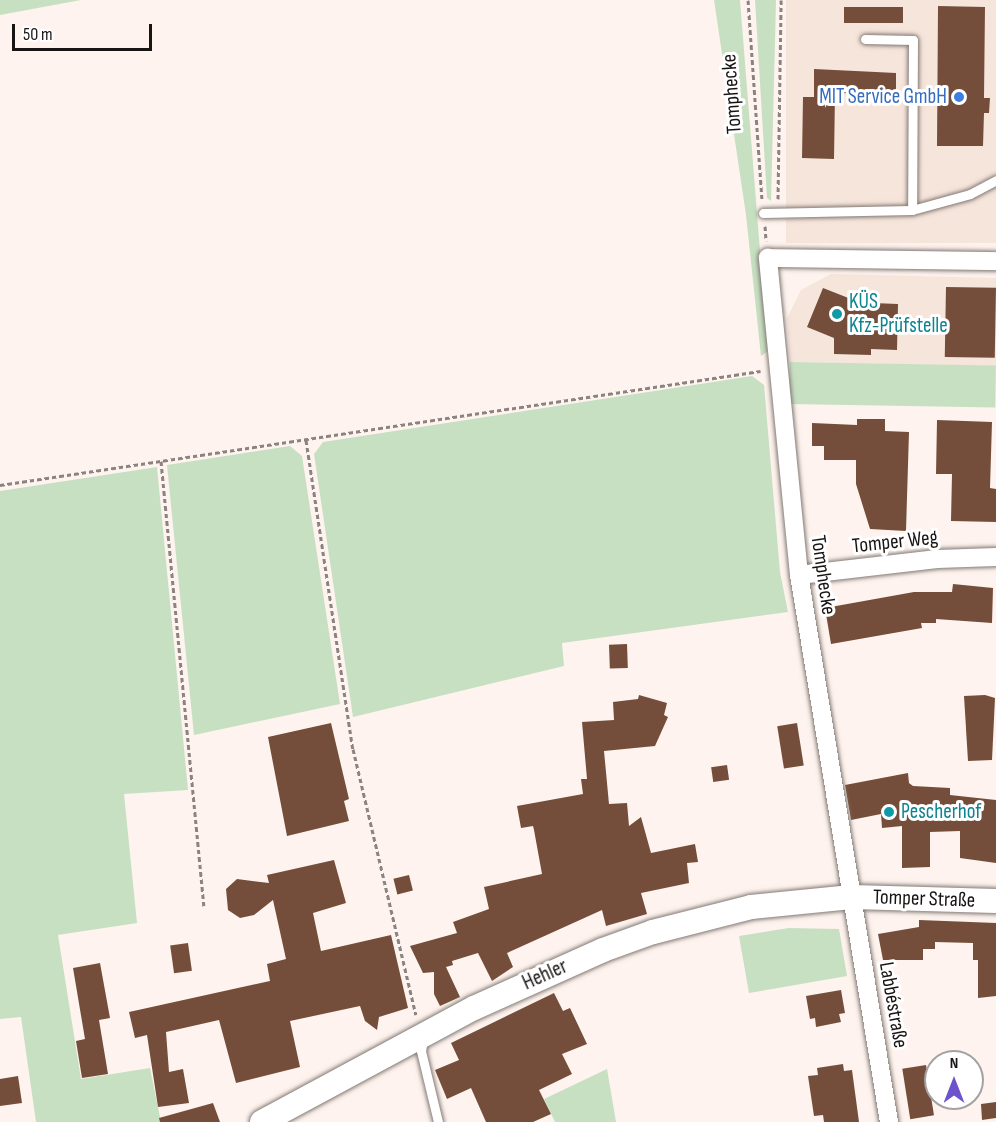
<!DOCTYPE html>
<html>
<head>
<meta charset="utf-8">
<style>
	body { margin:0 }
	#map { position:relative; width:996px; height:1122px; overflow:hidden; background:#fef3ee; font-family:"Sofia Sans Condensed",sans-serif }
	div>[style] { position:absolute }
	.built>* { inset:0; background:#f6e5db; transform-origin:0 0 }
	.green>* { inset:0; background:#c7e0c2; transform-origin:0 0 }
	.building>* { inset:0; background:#744e3a; transform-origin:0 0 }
	.path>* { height:3px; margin-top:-1.5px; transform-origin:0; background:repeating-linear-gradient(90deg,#8a8380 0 4.5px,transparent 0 7.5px) }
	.roads { filter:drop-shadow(0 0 2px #827974) drop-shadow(0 0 2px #827974) }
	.lane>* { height:9px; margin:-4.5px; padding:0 4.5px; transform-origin:4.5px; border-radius:4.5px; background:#fff }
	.street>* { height:18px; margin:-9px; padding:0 9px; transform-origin:9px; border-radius:9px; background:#fff }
	.secondary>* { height:24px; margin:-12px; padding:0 12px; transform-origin:12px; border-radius:12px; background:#fff }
	.dots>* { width:16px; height:16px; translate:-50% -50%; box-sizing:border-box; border:3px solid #fff; border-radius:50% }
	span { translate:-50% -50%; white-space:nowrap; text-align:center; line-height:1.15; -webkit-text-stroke:6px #fff; paint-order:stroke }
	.street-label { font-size:21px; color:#181413 }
	.shop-label { font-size:21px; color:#366cbe }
	.right { translate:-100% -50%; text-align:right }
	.culture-label { font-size:21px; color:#0d838f }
	.left { translate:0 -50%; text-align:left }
	.north { position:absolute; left:924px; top:1050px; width:60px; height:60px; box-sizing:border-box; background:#fff; border:2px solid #a3a1a1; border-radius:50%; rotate:0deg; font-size:16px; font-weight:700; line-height:24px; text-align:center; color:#181413 }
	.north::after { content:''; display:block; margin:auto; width:21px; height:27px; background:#6d53cc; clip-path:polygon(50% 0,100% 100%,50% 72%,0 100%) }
	.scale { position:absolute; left:12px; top:24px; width:140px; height:27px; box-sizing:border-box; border:3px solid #181413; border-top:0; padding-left:8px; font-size:18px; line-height:21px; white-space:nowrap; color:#181413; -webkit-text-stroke:4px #fff; paint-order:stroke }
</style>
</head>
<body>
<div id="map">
	<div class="built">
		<i style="left:786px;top:0;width:210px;height:243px"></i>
		<i style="clip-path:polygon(831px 274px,996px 278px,996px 366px,790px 362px,787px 318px,801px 290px)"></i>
	</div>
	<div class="green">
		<i style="clip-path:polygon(0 0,81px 0,0 15px)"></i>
		<i style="clip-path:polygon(714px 0,740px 0,768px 351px,761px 356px,746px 215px)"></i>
		<i style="clip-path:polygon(755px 0,776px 0,771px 201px,767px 198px)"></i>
		<i style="left:790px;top:362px;width:206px;height:42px;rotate:1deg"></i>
		<i style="clip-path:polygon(752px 376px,764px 385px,780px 572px,788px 612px,562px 643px,564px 666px,353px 717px,314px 454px,323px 442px)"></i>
		<i style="clip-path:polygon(290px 446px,302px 456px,340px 704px,194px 735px,167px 465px)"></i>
		<i style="clip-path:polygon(157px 467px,188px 790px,124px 794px,137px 923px,58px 935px,81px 1079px,150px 1068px,161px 1122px,36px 1122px,21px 1017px,0 1019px,0 491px)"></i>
		<i style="clip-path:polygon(789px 928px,839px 929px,847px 976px,749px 993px,739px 936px)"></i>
		<i style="clip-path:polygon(607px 1069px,616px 1122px,555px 1122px,544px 1099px)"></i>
	</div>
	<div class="building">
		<i style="clip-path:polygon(938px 6px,985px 7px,984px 98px,990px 98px,989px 113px,984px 113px,983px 146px,937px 146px)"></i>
		<i style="left:844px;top:7px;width:59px;height:16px"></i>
		<i style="clip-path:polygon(814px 69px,896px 73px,896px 94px,835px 93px,834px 159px,802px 158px,803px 97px,814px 97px)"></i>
		<i style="left:946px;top:287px;width:50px;height:70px;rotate:1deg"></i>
		<i style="clip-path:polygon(823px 288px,851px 299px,852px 295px,873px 303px,898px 304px,897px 350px,871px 349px,871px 355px,834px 354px,834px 338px,807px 327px)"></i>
		<i style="clip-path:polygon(857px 419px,885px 419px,885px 431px,909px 432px,906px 531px,870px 529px,856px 484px,856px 460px,824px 460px,824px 446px,812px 446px,812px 423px,857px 425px)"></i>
		<i style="clip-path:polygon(937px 420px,992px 422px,990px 488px,996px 489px,996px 522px,951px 521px,952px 474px,936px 474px)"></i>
		<i style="clip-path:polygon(953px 584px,993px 588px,992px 623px,936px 619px,936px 623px,921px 623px,922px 628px,831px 644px,825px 608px,914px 592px,952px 592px)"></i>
		<i style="left:627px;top:644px;width:24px;height:18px;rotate:88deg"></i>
		<i style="clip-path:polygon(639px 695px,667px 703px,664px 715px,668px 717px,655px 746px,604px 751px,609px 804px,627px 803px,629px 826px,641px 817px,651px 853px,695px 844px,698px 862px,687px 863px,689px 883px,641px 893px,647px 914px,606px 926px,602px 910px,507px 953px,513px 967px,492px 981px,478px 953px,452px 961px,453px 965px,446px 967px,460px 997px,440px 1006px,434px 994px,434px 972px,423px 973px,410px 946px,457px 933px,453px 922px,489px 909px,484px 887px,542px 874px,534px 830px,533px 826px,521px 828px,517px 806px,583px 794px,581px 779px,587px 779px,582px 722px,614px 720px,613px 702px,638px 699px)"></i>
		<i style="clip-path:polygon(985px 695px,995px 698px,992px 760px,968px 761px,964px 696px)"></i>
		<i style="clip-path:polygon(331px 723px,349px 799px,344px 801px,349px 821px,287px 836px,268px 737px)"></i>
		<i style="left:797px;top:723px;width:43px;height:20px;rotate:81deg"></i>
		<i style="left:727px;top:765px;width:15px;height:16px;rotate:82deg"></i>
		<i style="clip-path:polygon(908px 773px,909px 783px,913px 786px,950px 788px,950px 795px,996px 800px,996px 863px,960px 858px,960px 831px,930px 832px,930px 867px,902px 868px,902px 826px,882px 828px,881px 814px,851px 820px,845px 785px)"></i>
		<i style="clip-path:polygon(334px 860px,346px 903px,313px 913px,321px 951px,391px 935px,408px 1008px,379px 1017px,377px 1030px,365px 1021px,360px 1006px,290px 1021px,300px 1067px,236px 1083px,219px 1020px,166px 1032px,169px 1072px,183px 1069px,189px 1103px,158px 1107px,147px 1035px,135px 1038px,129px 1012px,270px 981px,267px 964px,286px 959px,273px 900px,254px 915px,240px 918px,228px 910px,226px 889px,237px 879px,269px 883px,267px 875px)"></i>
		<i style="left:409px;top:875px;width:16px;height:16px;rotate:76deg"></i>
		<i style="clip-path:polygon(919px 920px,996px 923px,996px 996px,978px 998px,978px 960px,973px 960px,973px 943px,935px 942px,935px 949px,923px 949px,923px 960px,883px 960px,878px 934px,919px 927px)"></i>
		<i style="left:188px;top:943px;width:28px;height:18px;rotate:82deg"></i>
		<i style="clip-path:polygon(100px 963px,110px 1018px,99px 1020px,108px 1074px,82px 1078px,76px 1041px,85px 1039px,73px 968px)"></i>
		<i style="clip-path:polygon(841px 990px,845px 1013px,839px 1014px,841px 1022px,816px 1027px,815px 1018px,810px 1019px,806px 996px)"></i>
		<i style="clip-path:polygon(554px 993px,563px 1011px,570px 1008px,587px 1044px,562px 1054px,572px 1074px,539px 1090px,551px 1114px,533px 1122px,486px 1122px,471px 1088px,447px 1099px,435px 1070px,459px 1060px,451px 1043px)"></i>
		<i style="clip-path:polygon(843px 1064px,844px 1071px,852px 1070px,859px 1122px,824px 1122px,823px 1115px,814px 1116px,808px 1076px,818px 1075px,817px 1068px)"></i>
		<i style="left:926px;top:1065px;width:51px;height:24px;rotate:81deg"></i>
		<i style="clip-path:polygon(18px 1076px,22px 1103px,0 1106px,0 1079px)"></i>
		<i style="clip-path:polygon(996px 1102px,996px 1118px,982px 1120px,981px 1104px)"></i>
		<i style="clip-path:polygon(213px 1103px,220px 1122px,160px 1122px,159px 1118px)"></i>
	</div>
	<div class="path">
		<i style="left:748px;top:0;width:199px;rotate:86deg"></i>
		<i style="left:778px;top:199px;width:199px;rotate:-89.1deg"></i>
		<i style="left:765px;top:226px;width:15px;rotate:86deg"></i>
		<i style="left:306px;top:440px;width:313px;rotate:81.4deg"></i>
		<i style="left:353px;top:749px;width:273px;rotate:76.7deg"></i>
		<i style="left:161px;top:461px;width:448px;rotate:84.5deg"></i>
		<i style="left:0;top:485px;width:769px;rotate:-8.52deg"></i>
	</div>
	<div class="roads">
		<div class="lane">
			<i style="left:865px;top:39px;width:48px;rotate:1.2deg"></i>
			<i style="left:913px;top:40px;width:170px;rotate:90.3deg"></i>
			<i style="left:763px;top:213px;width:149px;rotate:-1.2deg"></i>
			<i style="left:912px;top:210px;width:60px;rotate:-15.4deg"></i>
			<i style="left:970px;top:194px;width:30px;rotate:-28deg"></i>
			<i style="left:423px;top:1040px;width:11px;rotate:100deg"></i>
			<i style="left:421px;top:1051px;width:73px;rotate:76.5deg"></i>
		</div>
		<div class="street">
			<i style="left:799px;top:575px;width:139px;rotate:-6.6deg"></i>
			<i style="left:937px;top:559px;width:59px;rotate:-1.9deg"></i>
			<i style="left:889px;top:1122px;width:554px;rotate:-99.34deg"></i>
			<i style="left:799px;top:575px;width:319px;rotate:-95.6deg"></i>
			<i style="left:768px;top:258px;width:228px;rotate:0.8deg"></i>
		</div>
		<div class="secondary">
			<i style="left:262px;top:1122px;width:241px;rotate:-28.3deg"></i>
			<i style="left:474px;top:1008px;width:141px;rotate:-24.2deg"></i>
			<i style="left:603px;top:950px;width:53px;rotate:-19.8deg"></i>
			<i style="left:653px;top:932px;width:101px;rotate:-14.3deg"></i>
			<i style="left:751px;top:907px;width:101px;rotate:-5.7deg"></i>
			<i style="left:852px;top:897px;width:144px;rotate:1.6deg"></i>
		</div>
	</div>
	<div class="dots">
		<i style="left:959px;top:97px;background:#3f7fe0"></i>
		<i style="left:837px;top:314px;background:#0f9aa8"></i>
		<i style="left:889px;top:812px;background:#0f9aa8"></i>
	</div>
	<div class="street-label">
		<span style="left:732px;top:94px;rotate:-94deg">Tomphecke</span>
		<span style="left:895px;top:542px;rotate:-6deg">Tomper Weg</span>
		<span style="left:823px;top:575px;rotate:82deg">Tomphecke</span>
		<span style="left:924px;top:899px;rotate:2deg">Tomper Straße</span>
		<span style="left:545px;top:975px;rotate:-24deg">Hehler</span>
		<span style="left:893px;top:1005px;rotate:80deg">Labbéstraße</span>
	</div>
	<div class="shop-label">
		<span class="right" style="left:947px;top:97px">MIT Service GmbH</span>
	</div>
	<div class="culture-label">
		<span class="left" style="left:849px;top:314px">KÜS<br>Kfz-Prüfstelle</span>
		<span class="left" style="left:901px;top:812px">Pescherhof</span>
	</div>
	<div class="north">N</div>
	<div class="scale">50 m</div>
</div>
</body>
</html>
